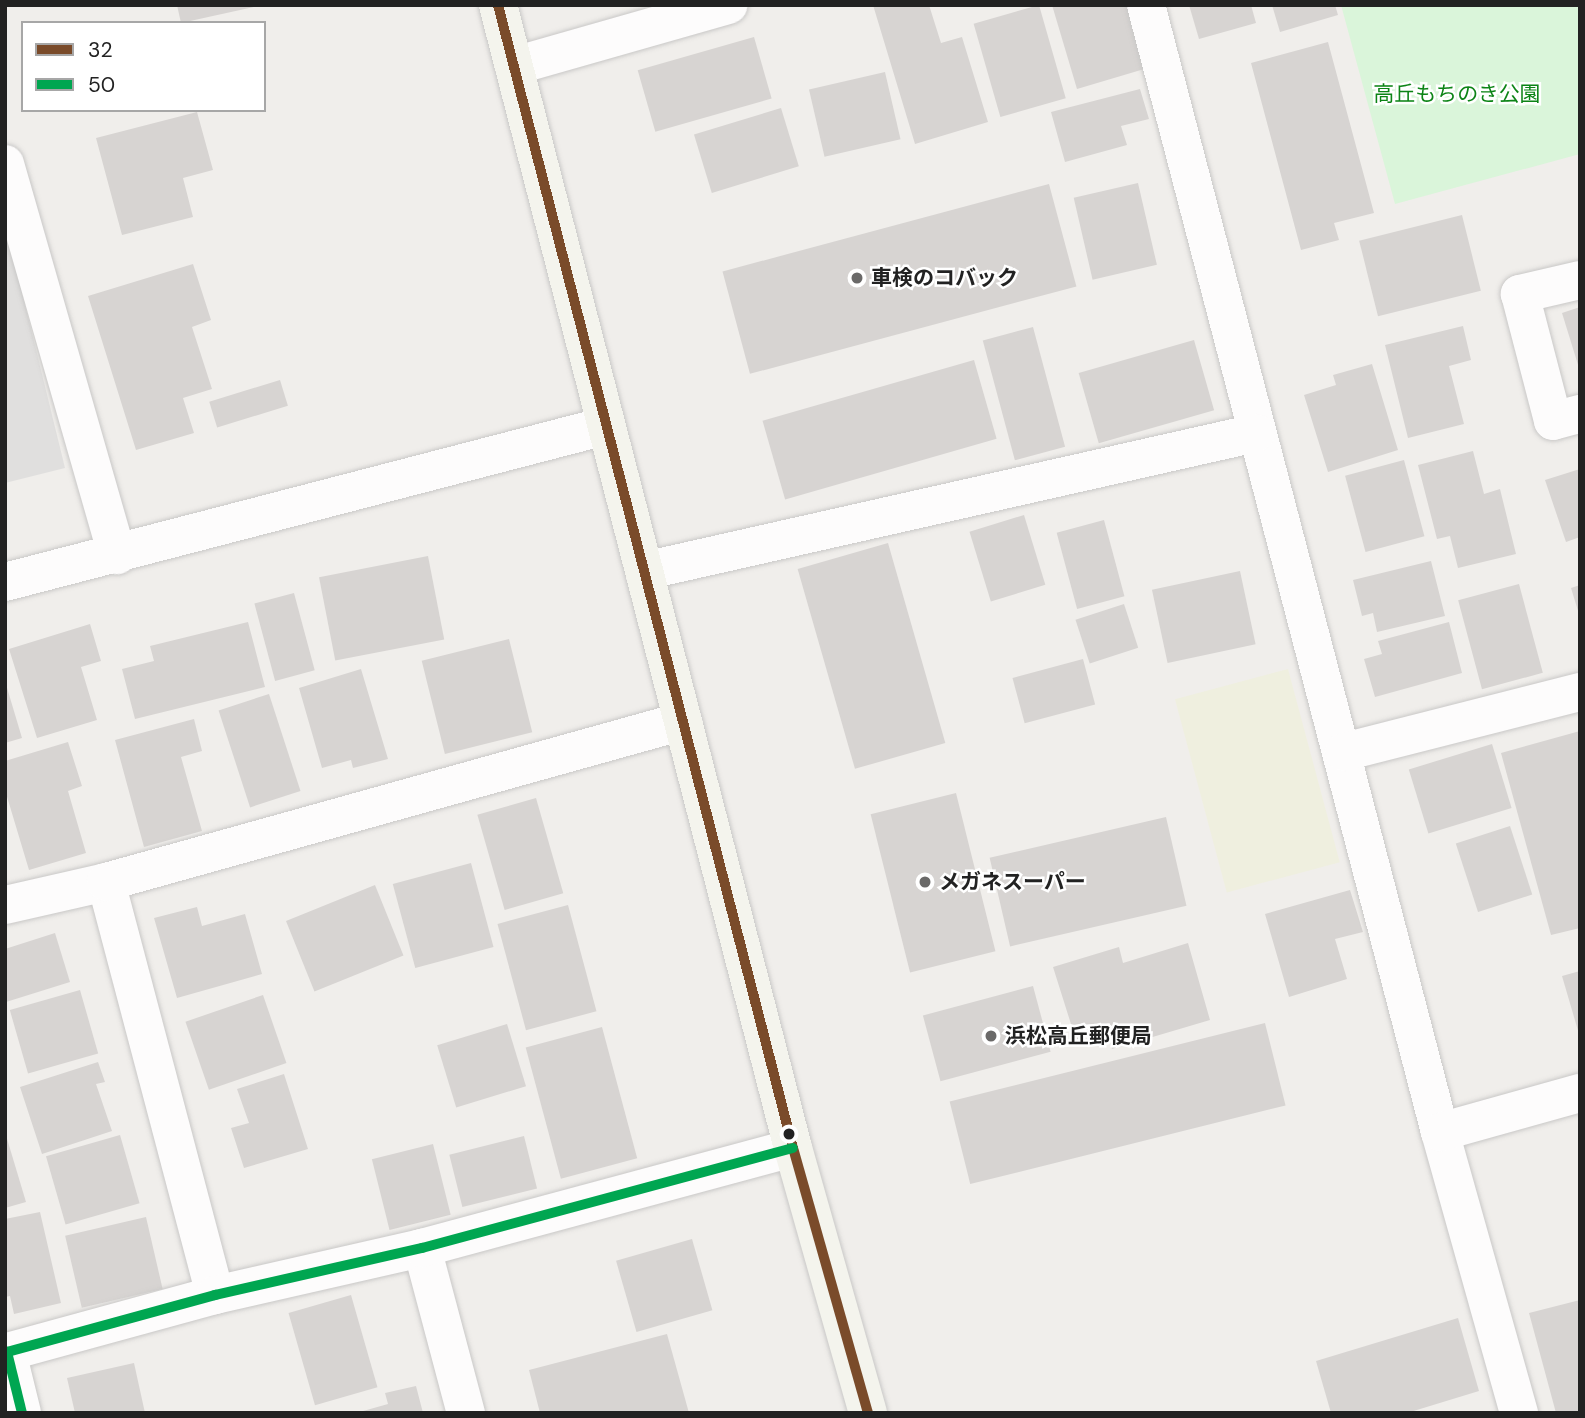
<!DOCTYPE html>
<html>
<head>
<meta charset="utf-8">
<style>
	body { margin:0 }
	#map { position:relative; width:1585px; height:1418px; overflow:hidden; background:#f0eeeb; font-family:"DM Sans","Noto Sans JP",sans-serif }
	div>[style] { position:absolute }
	.farmland>* { inset:0; background:#efefdf; transform-origin:0 0 }
	.park>* { inset:0; background:#daf5da }
	.parking>* { inset:0; background:#e0dfde }
	.building>* { inset:0; background:#d7d4d2; transform-origin:0 0 }
	.roads { filter:drop-shadow(0 0 2px #c9c8c7) drop-shadow(0 0 2px #c9c8c7) }
	.street>* { height:38px; margin:-19px; padding:0 19px; transform-origin:19px; border-radius:19px; background:#fdfcfc }
	.secondary>* { height:38px; margin:-19px; padding:0 19px; transform-origin:19px; border-radius:19px; background:#f4f4ed }
	.bus-1>* { height:10px; margin:-5px; padding:0 5px; transform-origin:5px; border-radius:5px; background:#7a4b2a }
	.bus-2>* { height:10px; margin:-5px; padding:0 5px; transform-origin:5px; border-radius:5px; background:#00a651 }
	.dots>* { width:19px; height:19px; translate:-50% -50%; box-sizing:border-box; border:4px solid #fff; border-radius:50% }
	span { translate:-50% -50%; white-space:nowrap; text-align:center; line-height:1.15; -webkit-text-stroke:5px #fff; paint-order:stroke }
	.park-label { font-size:21px; color:#0c8416 }
	.poi-label { font-size:21px; color:#222; font-weight:700 }
	.left { translate:0 -50%; text-align:left }
	.frame { position:absolute; inset:0; border:7px solid #222; pointer-events:none }
	.legend { position:absolute; left:21px; top:21px; width:245px; height:91px; box-sizing:border-box; background:#fff; border:2px solid #a7a7a7; margin:0; padding:9px 12px; list-style:none; font-size:21px; color:#222 }
	.legend li { display:flex; align-items:center; gap:14px; height:35px }
	.legend b { width:35px; border:2px solid #a7a7a7 }
</style>
</head>
<body>
<div id="map">
	<div class="farmland">
		<i style="left:1288px;top:669px;width:200px;height:117px;rotate:75deg"></i>
	</div>
	<div class="park">
		<i style="clip-path:polygon(1341px 5px,1580px 5px,1580px 154px,1395px 204px)"></i>
	</div>
	<div class="parking">
		<i style="clip-path:polygon(5px 223px,65px 468px,5px 483px)"></i>
	</div>
	<div class="building">
		<i style="clip-path:polygon(177px 5px,258px 5px,258px 6px,181px 23px)"></i>
		<i style="clip-path:polygon(873px 5px,929px 5px,941px 43px,962px 37px,988px 122px,915px 144px)"></i>
		<i style="left:1039px;top:5px;width:97px;height:68px;rotate:74deg"></i>
		<i style="clip-path:polygon(1052px 5px,1133px 5px,1151px 67px,1077px 89px)"></i>
		<i style="clip-path:polygon(1189px 5px,1251px 5px,1256px 23px,1199px 39px)"></i>
		<i style="clip-path:polygon(1272px 5px,1335px 5px,1338px 15px,1280px 32px)"></i>
		<i style="left:754px;top:37px;width:64px;height:121px;rotate:74deg"></i>
		<i style="clip-path:polygon(1328px 42px,1374px 213px,1334px 223px,1339px 240px,1301px 250px,1251px 63px)"></i>
		<i style="left:885px;top:72px;width:69px;height:78px;rotate:77deg"></i>
		<i style="clip-path:polygon(1140px 89px,1149px 119px,1121px 126px,1127px 145px,1065px 162px,1051px 112px)"></i>
		<i style="left:781px;top:108px;width:61px;height:91px;rotate:73deg"></i>
		<i style="clip-path:polygon(197px 112px,213px 170px,183px 178px,193px 217px,122px 235px,96px 138px)"></i>
		<i style="left:1138px;top:183px;width:84px;height:66px;rotate:77deg"></i>
		<i style="left:1049px;top:184px;width:106px;height:338px;rotate:75deg"></i>
		<i style="left:1462px;top:215px;width:78px;height:106px;rotate:76deg"></i>
		<i style="clip-path:polygon(193px 264px,211px 320px,192px 327px,212px 389px,183px 398px,194px 433px,136px 450px,88px 296px)"></i>
		<i style="clip-path:polygon(1580px 307px,1580px 368px,1579px 368px,1562px 313px)"></i>
		<i style="clip-path:polygon(1463px 326px,1471px 360px,1449px 366px,1464px 424px,1408px 438px,1385px 345px)"></i>
		<i style="left:1033px;top:327px;width:124px;height:52px;rotate:75deg"></i>
		<i style="left:1194px;top:340px;width:73px;height:120px;rotate:74deg"></i>
		<i style="left:974px;top:360px;width:82px;height:220px;rotate:74deg"></i>
		<i style="clip-path:polygon(1372px 364px,1398px 450px,1328px 472px,1304px 395px,1336px 385px,1333px 375px)"></i>
		<i style="left:280px;top:380px;width:27px;height:74px;rotate:73deg"></i>
		<i style="clip-path:polygon(1473px 451px,1484px 494px,1500px 489px,1516px 554px,1458px 568px,1450px 536px,1437px 539px,1418px 465px)"></i>
		<i style="left:1404px;top:460px;width:79px;height:61px;rotate:75deg"></i>
		<i style="clip-path:polygon(1580px 469px,1580px 537px,1566px 542px,1545px 480px)"></i>
		<i style="left:1024px;top:515px;width:73px;height:57px;rotate:73deg"></i>
		<i style="left:1104px;top:520px;width:79px;height:49px;rotate:75deg"></i>
		<i style="left:888px;top:543px;width:208px;height:94px;rotate:74deg"></i>
		<i style="left:428px;top:556px;width:85px;height:111px;rotate:79deg"></i>
		<i style="clip-path:polygon(1431px 561px,1445px 616px,1377px 632px,1373px 613px,1362px 616px,1353px 580px)"></i>
		<i style="left:1240px;top:571px;width:75px;height:90px;rotate:78deg"></i>
		<i style="left:1519px;top:584px;width:92px;height:63px;rotate:75deg"></i>
		<i style="clip-path:polygon(1580px 585px,1580px 614px,1579px 614px,1571px 588px)"></i>
		<i style="left:294px;top:593px;width:80px;height:41px;rotate:75deg"></i>
		<i style="left:1124px;top:604px;width:46px;height:51px;rotate:72deg"></i>
		<i style="clip-path:polygon(248px 622px,265px 687px,135px 719px,122px 669px,154px 661px,150px 646px)"></i>
		<i style="clip-path:polygon(1449px 622px,1462px 673px,1375px 697px,1364px 659px,1382px 654px,1378px 641px)"></i>
		<i style="clip-path:polygon(90px 624px,101px 661px,81px 667px,97px 720px,37px 738px,9px 649px)"></i>
		<i style="left:509px;top:639px;width:96px;height:90px;rotate:76deg"></i>
		<i style="left:1083px;top:659px;width:47px;height:73px;rotate:75deg"></i>
		<i style="clip-path:polygon(361px 669px,388px 759px,353px 768px,351px 760px,322px 768px,299px 688px)"></i>
		<i style="clip-path:polygon(5px 681px,22px 738px,5px 743px)"></i>
		<i style="left:269px;top:694px;width:102px;height:53px;rotate:72deg"></i>
		<i style="clip-path:polygon(194px 719px,202px 751px,181px 757px,202px 831px,144px 847px,115px 740px)"></i>
		<i style="clip-path:polygon(1580px 731px,1580px 928px,1551px 935px,1501px 753px)"></i>
		<i style="clip-path:polygon(68px 742px,82px 786px,68px 791px,86px 853px,29px 870px,5px 790px,5px 761px)"></i>
		<i style="left:1492px;top:744px;width:67px;height:87px;rotate:73deg"></i>
		<i style="left:956px;top:793px;width:163px;height:88px;rotate:76deg"></i>
		<i style="left:536px;top:798px;width:99px;height:61px;rotate:74deg"></i>
		<i style="left:1166px;top:817px;width:91px;height:181px;rotate:77deg"></i>
		<i style="left:1510px;top:826px;width:72px;height:57px;rotate:72deg"></i>
		<i style="left:471px;top:863px;width:87px;height:81px;rotate:75deg"></i>
		<i style="left:375px;top:885px;width:76px;height:96px;rotate:68deg"></i>
		<i style="clip-path:polygon(1350px 890px,1363px 932px,1335px 939px,1347px 979px,1289px 997px,1265px 914px)"></i>
		<i style="left:568px;top:905px;width:110px;height:73px;rotate:75deg"></i>
		<i style="clip-path:polygon(197px 907px,202px 926px,245px 914px,262px 974px,177px 998px,154px 918px)"></i>
		<i style="clip-path:polygon(55px 933px,70px 982px,6px 1002px,5px 949px)"></i>
		<i style="clip-path:polygon(1188px 943px,1210px 1020px,1112px 1049px,1106px 1031px,1076px 1040px,1053px 967px,1119px 947px,1123px 963px)"></i>
		<i style="clip-path:polygon(1580px 971px,1580px 1034px,1579px 1034px,1562px 976px)"></i>
		<i style="left:1033px;top:986px;width:68px;height:114px;rotate:75deg"></i>
		<i style="left:80px;top:990px;width:66px;height:73px;rotate:74deg"></i>
		<i style="left:263px;top:995px;width:72px;height:82px;rotate:71deg"></i>
		<i style="left:1265px;top:1023px;width:85px;height:325px;rotate:76deg"></i>
		<i style="left:507px;top:1024px;width:65px;height:73px;rotate:73deg"></i>
		<i style="left:602px;top:1027px;width:136px;height:79px;rotate:75deg"></i>
		<i style="clip-path:polygon(98px 1062px,105px 1082px,96px 1084px,112px 1131px,42px 1154px,20px 1087px)"></i>
		<i style="clip-path:polygon(284px 1074px,308px 1149px,244px 1168px,231px 1128px,249px 1123px,237px 1089px)"></i>
		<i style="clip-path:polygon(5px 1132px,26px 1202px,5px 1208px)"></i>
		<i style="left:120px;top:1135px;width:71px;height:77px;rotate:74deg"></i>
		<i style="left:524px;top:1136px;width:54px;height:77px;rotate:76deg"></i>
		<i style="left:433px;top:1144px;width:73px;height:63px;rotate:76deg"></i>
		<i style="clip-path:polygon(40px 1212px,61px 1303px,14px 1314px,10px 1296px,5px 1297px,5px 1219px)"></i>
		<i style="left:146px;top:1217px;width:74px;height:83px;rotate:77deg"></i>
		<i style="left:692px;top:1239px;width:74px;height:79px;rotate:74deg"></i>
		<i style="left:351px;top:1295px;width:96px;height:65px;rotate:74deg"></i>
		<i style="clip-path:polygon(1580px 1300px,1580px 1413px,1556px 1413px,1529px 1313px)"></i>
		<i style="clip-path:polygon(1458px 1318px,1479px 1391px,1407px 1413px,1331px 1413px,1316px 1361px)"></i>
		<i style="clip-path:polygon(667px 1334px,689px 1413px,540px 1413px,529px 1370px)"></i>
		<i style="clip-path:polygon(134px 1363px,145px 1413px,75px 1413px,67px 1378px)"></i>
		<i style="clip-path:polygon(416px 1386px,423px 1413px,356px 1413px,388px 1404px,385px 1393px)"></i>
	</div>
	<div class="roads">
		<div class="street">
			<i style="left:1146px;top:5px;width:1165px;rotate:75.38deg"></i>
			<i style="left:1440px;top:1132px;width:292px;rotate:74.3deg"></i>
			<i style="left:514px;top:66px;width:223px;rotate:-15.9deg"></i>
			<i style="left:5px;top:164px;width:407px;rotate:74deg"></i>
			<i style="left:1580px;top:280px;width:62px;rotate:166.9deg"></i>
			<i style="left:1520px;top:294px;width:131px;rotate:75.4deg"></i>
			<i style="left:1553px;top:421px;width:28px;rotate:-15deg"></i>
			<i style="left:644px;top:571px;width:627px;rotate:-12.71deg"></i>
			<i style="left:5px;top:582px;width:620px;rotate:-14.57deg"></i>
			<i style="left:1344px;top:752px;width:244px;rotate:-14.3deg"></i>
			<i style="left:106px;top:882px;width:427px;rotate:75.2deg"></i>
			<i style="left:5px;top:905px;width:104px;rotate:-12.8deg"></i>
			<i style="left:106px;top:882px;width:599px;rotate:-15.59deg"></i>
			<i style="left:1440px;top:1132px;width:145px;rotate:-15.6deg"></i>
			<i style="left:422px;top:1248px;width:171px;rotate:75.1deg"></i>
			<i style="left:22px;top:1413px;width:63px;rotate:-103.8deg"></i>
			<i style="left:7px;top:1352px;width:216px;rotate:-15.3deg"></i>
			<i style="left:215px;top:1295px;width:212px;rotate:-12.8deg"></i>
			<i style="left:422px;top:1248px;width:384px;rotate:-15.1deg"></i>
		</div>
		<div class="secondary">
			<i style="left:498px;top:5px;width:1180px;rotate:75.53deg"></i>
			<i style="left:793px;top:1148px;width:275px;rotate:74.2deg"></i>
		</div>
	</div>
	<div class="bus-1">
		<i style="left:498px;top:5px;width:1180px;rotate:75.53deg"></i>
		<i style="left:793px;top:1148px;width:275px;rotate:74.2deg"></i>
	</div>
	<div class="bus-2">
		<i style="left:22px;top:1413px;width:63px;rotate:-103.8deg"></i>
		<i style="left:7px;top:1352px;width:216px;rotate:-15.3deg"></i>
		<i style="left:215px;top:1295px;width:212px;rotate:-12.8deg"></i>
		<i style="left:422px;top:1248px;width:384px;rotate:-15.1deg"></i>
	</div>
	<div class="dots">
		<i style="left:857px;top:278px;background:#6a6968"></i>
		<i style="left:925px;top:882px;background:#6a6968"></i>
		<i style="left:991px;top:1036px;background:#6a6968"></i>
		<i style="left:789px;top:1134px;background:#222"></i>
	</div>
	<div class="park-label">
		<span style="left:1457px;top:94px">高丘もちのき公園</span>
	</div>
	<div class="poi-label">
		<span class="left" style="left:871px;top:278px">車検のコバック</span>
		<span class="left" style="left:939px;top:882px">メガネスーパー</span>
		<span class="left" style="left:1005px;top:1036px">浜松高丘郵便局</span>
	</div>
	<div class="frame"></div>
	<ul class="legend">
	<li><b style="height:9px;background:#7a4b2a"></b>32</li>
	<li><b style="height:9px;background:#00a651"></b>50</li>
	</ul>
</div>
</body>
</html>
